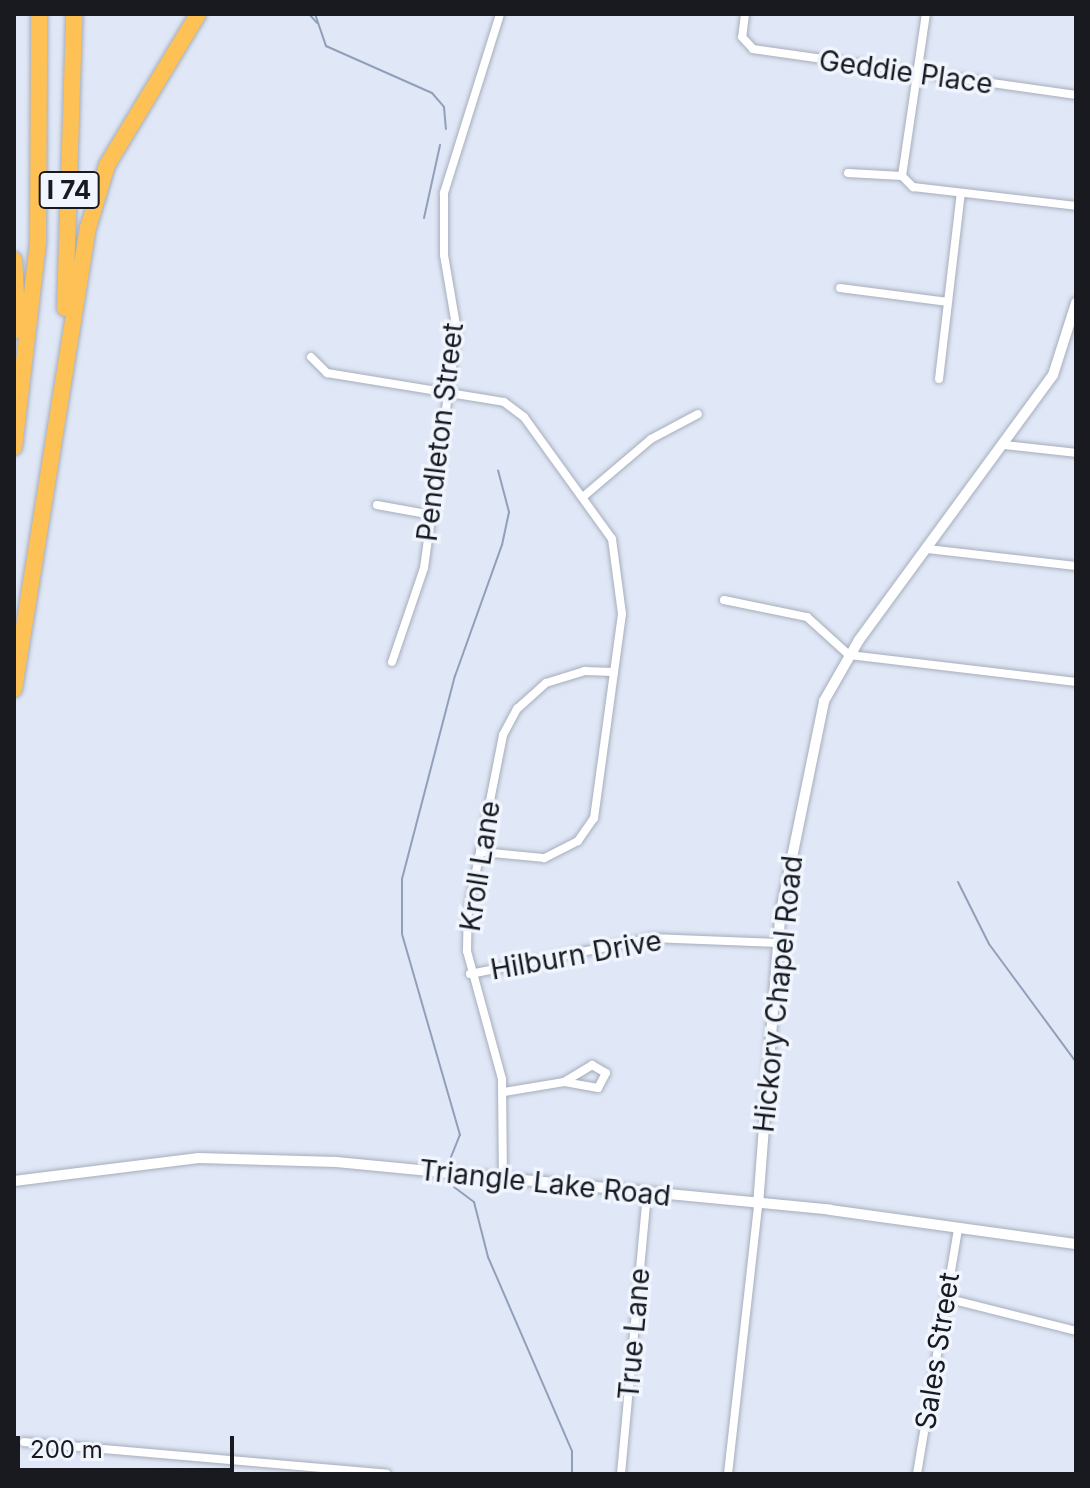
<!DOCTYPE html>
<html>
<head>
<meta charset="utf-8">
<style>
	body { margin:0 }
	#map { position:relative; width:1090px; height:1488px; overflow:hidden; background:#e0e8f7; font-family:Inter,sans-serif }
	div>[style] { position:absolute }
	.stream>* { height:2px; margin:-1px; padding:0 1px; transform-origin:1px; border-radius:1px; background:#919fba }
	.roads { filter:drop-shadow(0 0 2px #a6adbc) drop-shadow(0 0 2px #a6adbc) }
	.minor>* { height:8px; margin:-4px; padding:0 4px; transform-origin:4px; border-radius:4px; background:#fff }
	.tertiary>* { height:10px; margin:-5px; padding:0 5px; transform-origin:5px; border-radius:5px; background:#fff }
	.motorway>* { height:16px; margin:-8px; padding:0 8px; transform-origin:8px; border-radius:8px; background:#fec155 }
	span { translate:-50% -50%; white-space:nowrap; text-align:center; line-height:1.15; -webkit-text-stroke:7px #f0f5fe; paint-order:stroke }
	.shield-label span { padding:2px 6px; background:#f0f5fe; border:2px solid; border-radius:6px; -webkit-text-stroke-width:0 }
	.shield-label { font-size:26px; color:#181a20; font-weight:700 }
	.street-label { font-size:28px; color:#181a20 }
	.frame { position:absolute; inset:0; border:16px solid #181a20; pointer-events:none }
	.scale { position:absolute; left:16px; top:1436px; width:218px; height:36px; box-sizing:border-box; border:4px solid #181a20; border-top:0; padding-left:10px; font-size:24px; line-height:28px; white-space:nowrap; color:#181a20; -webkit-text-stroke:6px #f0f5fe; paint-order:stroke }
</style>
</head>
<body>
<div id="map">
	<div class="stream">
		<i style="left:309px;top:14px;width:12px;rotate:48deg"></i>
		<i style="left:315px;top:14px;width:34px;rotate:71deg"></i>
		<i style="left:326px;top:46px;width:116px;rotate:23.9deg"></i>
		<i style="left:432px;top:93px;width:18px;rotate:49deg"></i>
		<i style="left:444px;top:107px;width:22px;rotate:85deg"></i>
		<i style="left:424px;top:218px;width:75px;rotate:-77.6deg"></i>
		<i style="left:958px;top:882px;width:69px;rotate:63.4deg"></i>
		<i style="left:989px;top:944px;width:147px;rotate:53.6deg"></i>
		<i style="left:451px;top:1157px;width:24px;rotate:-68deg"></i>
		<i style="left:460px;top:1135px;width:209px;rotate:-106.1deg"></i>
		<i style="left:402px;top:934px;width:55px;rotate:-90deg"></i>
		<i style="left:402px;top:879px;width:210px;rotate:-75.4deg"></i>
		<i style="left:455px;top:676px;width:139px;rotate:-70.3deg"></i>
		<i style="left:502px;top:545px;width:34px;rotate:-78deg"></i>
		<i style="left:509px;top:512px;width:43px;rotate:-104.7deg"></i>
		<i style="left:454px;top:1187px;width:25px;rotate:37deg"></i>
		<i style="left:474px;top:1202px;width:57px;rotate:75.7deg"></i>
		<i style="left:488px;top:1257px;width:211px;rotate:66.6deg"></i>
		<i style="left:572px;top:1451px;width:23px;rotate:90deg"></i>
	</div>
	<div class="roads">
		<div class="minor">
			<i style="left:745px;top:14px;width:23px;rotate:97deg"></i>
			<i style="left:742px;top:37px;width:16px;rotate:47deg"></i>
			<i style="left:753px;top:49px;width:326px;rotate:8.1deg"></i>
			<i style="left:848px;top:173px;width:54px;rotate:3.2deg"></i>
			<i style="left:902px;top:176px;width:16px;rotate:45deg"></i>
			<i style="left:913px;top:187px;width:164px;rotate:6.6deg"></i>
			<i style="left:902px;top:176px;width:164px;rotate:-81.6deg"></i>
			<i style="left:840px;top:288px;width:109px;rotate:7.4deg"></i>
			<i style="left:311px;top:357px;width:23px;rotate:45deg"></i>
			<i style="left:327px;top:373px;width:179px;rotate:9.3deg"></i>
			<i style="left:504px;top:402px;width:25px;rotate:37deg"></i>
			<i style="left:524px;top:417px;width:150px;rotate:54.2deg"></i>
			<i style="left:612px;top:539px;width:76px;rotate:82.4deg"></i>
			<i style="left:622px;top:614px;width:206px;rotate:97.8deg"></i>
			<i style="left:594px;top:818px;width:28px;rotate:125deg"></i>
			<i style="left:578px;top:841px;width:38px;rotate:153deg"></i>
			<i style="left:544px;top:858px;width:64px;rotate:-174.6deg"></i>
			<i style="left:939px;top:379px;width:187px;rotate:-83.3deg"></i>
			<i style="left:1004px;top:445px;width:72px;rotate:6.3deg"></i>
			<i style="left:584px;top:496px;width:88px;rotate:-40.4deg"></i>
			<i style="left:651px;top:439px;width:53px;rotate:-28deg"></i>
			<i style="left:377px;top:505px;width:56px;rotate:10.3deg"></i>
			<i style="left:927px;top:549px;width:150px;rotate:6.5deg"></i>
			<i style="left:724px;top:600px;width:85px;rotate:11.6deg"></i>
			<i style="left:807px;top:617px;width:57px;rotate:42.1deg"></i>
			<i style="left:849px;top:655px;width:229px;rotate:6.8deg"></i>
			<i style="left:392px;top:662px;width:99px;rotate:-71.2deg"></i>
			<i style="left:424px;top:568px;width:239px;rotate:-82.1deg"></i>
			<i style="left:457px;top:331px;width:77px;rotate:-99.7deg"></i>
			<i style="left:444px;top:255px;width:62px;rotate:-90deg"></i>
			<i style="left:444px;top:193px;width:188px;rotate:-72.6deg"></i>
			<i style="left:470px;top:974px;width:185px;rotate:-11.2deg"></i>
			<i style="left:651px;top:938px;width:127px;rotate:2.3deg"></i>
			<i style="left:504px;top:1092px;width:61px;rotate:-9.5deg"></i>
			<i style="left:564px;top:1082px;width:33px;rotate:-31deg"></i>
			<i style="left:592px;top:1065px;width:16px;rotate:30deg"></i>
			<i style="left:606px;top:1073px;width:17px;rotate:118deg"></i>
			<i style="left:598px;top:1088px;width:35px;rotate:-170deg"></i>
			<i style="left:503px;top:1180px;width:101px;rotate:-90.6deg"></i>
			<i style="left:502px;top:1079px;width:133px;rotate:-105.3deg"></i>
			<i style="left:467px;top:951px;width:39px;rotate:-89deg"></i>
			<i style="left:468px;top:912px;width:180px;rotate:-78.8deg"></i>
			<i style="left:503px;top:735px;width:30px;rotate:-62deg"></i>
			<i style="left:517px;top:709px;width:39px;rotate:-42deg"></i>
			<i style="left:546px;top:683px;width:41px;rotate:-17.1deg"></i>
			<i style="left:585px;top:671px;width:29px;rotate:2deg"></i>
			<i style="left:946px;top:1298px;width:134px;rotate:14.2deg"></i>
			<i style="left:24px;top:1442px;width:364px;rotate:5deg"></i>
			<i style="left:621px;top:1474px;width:282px;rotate:-84.7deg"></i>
			<i style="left:728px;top:1474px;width:271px;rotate:-83.6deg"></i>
			<i style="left:917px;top:1474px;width:249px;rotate:-80.5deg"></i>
		</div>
		<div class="tertiary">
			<i style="left:14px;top:1181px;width:186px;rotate:-7.1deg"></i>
			<i style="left:199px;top:1158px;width:137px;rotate:1.7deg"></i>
			<i style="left:336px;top:1162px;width:496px;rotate:5.5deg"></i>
			<i style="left:830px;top:1210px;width:248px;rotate:7.9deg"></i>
			<i style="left:758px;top:1205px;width:290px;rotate:-85.6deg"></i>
			<i style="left:780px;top:916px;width:219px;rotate:-78.4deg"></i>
			<i style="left:824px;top:701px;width:70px;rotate:-60.2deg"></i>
			<i style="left:859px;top:640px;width:328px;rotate:-53.8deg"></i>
			<i style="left:1053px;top:375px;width:76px;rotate:-72.3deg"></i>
		</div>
		<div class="motorway">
			<i style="left:14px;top:260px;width:70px;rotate:86.7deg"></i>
			<i style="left:65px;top:308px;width:294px;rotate:-88.2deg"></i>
			<i style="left:14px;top:447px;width:206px;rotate:-83.3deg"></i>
			<i style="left:38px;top:242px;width:228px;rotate:-89.7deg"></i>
			<i style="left:14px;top:689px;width:467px;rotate:-80.9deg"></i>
			<i style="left:88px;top:228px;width:66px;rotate:-73.2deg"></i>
			<i style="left:107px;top:165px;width:176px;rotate:-58.9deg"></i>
		</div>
	</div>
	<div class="shield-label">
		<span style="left:69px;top:190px">I 74</span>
	</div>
	<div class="street-label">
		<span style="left:906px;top:72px;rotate:8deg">Geddie Place</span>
		<span style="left:440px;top:432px;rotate:-83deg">Pendleton Street</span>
		<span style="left:480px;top:866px;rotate:-81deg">Kroll Lane</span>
		<span style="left:576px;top:955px;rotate:-10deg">Hilburn Drive</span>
		<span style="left:778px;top:994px;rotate:-84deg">Hickory Chapel Road</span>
		<span style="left:545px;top:1183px;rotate:6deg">Triangle Lake Road</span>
		<span style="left:634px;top:1334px;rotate:-85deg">True Lane</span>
		<span style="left:937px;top:1351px;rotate:-81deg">Sales Street</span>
	</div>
	<div class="frame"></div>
	<div class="scale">200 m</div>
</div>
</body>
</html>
